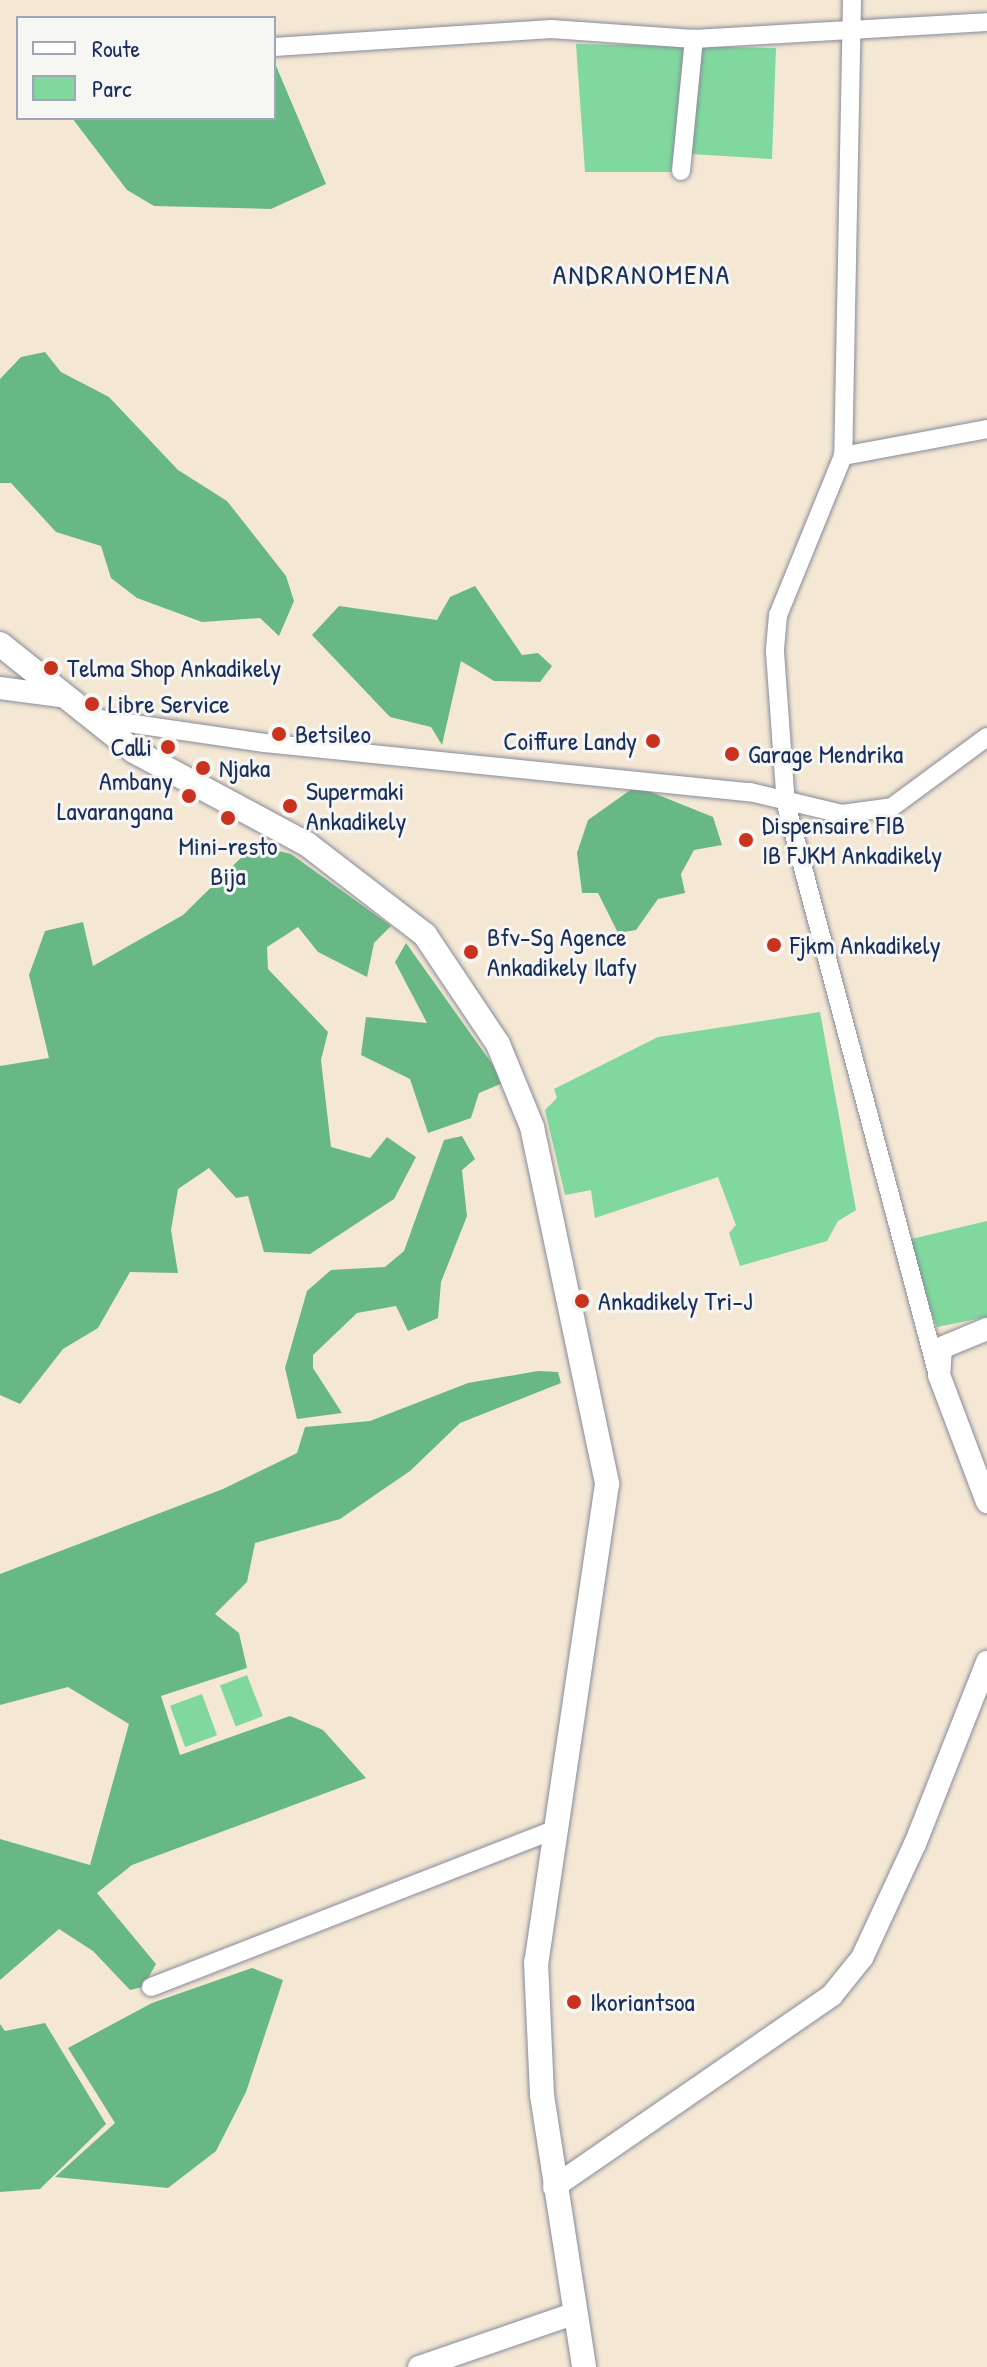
<!DOCTYPE html>
<html>
<head>
<meta charset="utf-8">
<style>
	body { margin:0 }
	#map { position:relative; width:987px; height:2367px; overflow:hidden; background:#f4e7d4; font-family:"Patrick Hand",sans-serif }
	div>[style] { position:absolute }
	.green>* { inset:0; background:#80d89e; transform-origin:0 0 }
	.forest>* { inset:0; background:#68b885 }
	.roads { filter:drop-shadow(0 0 2px #888b99) drop-shadow(0 0 2px #888b99) }
	.minor>* { height:18px; margin:-9px; padding:0 9px; transform-origin:9px; border-radius:9px; background:#fff }
	.tertiary>* { height:22px; margin:-11px; padding:0 11px; transform-origin:11px; border-radius:11px; background:#fff }
	.secondary>* { height:24px; margin:-12px; padding:0 12px; transform-origin:12px; border-radius:12px; background:#fff }
	.dots>* { width:22px; height:22px; translate:-50% -50%; box-sizing:border-box; border:4px solid #f6f6f2; border-radius:50% }
	span { translate:-50% -50%; white-space:nowrap; text-align:center; line-height:1.15; -webkit-text-stroke:6px #f6f6f2; paint-order:stroke }
	.poi-label { font-size:26px; color:#1b2f5e }
	.left { translate:0 -50%; text-align:left }
	.right { translate:-100% -50%; text-align:right }
	.neighbourhood-label { font-size:28px; color:#1b2f5e; letter-spacing:2px }
	.legend { position:absolute; left:16px; top:16px; width:260px; height:104px; box-sizing:border-box; background:#f6f6f2; border:2px solid #9ea6b7; margin:0; padding:10px 14px; list-style:none; font-size:24px; color:#1b2f5e }
	.legend li { display:flex; align-items:center; gap:16px; height:40px }
	.legend b { width:40px; border:2px solid #9ea6b7 }
</style>
</head>
<body>
<div id="map">
	<div class="green">
		<i style="clip-path:polygon(576px 44px,776px 48px,772px 159px,674px 153px,671px 172px,585px 172px)"></i>
		<i style="clip-path:polygon(820px 1012px,856px 1210px,838px 1221px,827px 1241px,740px 1266px,729px 1233px,736px 1225px,718px 1177px,595px 1218px,591px 1190px,565px 1195px,545px 1110px,557px 1098px,554px 1089px,658px 1037px)"></i>
		<i style="clip-path:polygon(987px 1221px,987px 1317px,937px 1327px,903px 1241px)"></i>
		<i style="left:247px;top:1675px;width:44px;height:29px;rotate:69deg"></i>
		<i style="left:202px;top:1694px;width:44px;height:34px;rotate:70deg"></i>
	</div>
	<div class="forest">
		<i style="clip-path:polygon(274px 61px,326px 184px,271px 209px,154px 206px,127px 190px,72px 118px,274px 118px)"></i>
		<i style="clip-path:polygon(45px 352px,61px 372px,109px 397px,178px 470px,227px 501px,286px 576px,294px 601px,279px 636px,260px 618px,202px 622px,137px 598px,111px 578px,101px 546px,56px 532px,11px 483px,0 483px,0 379px,21px 357px)"></i>
		<i style="clip-path:polygon(475px 586px,522px 655px,538px 653px,552px 666px,540px 682px,494px 681px,461px 661px,442px 745px,431px 727px,390px 717px,312px 635px,339px 606px,437px 620px,450px 597px)"></i>
		<i style="clip-path:polygon(636px 786px,713px 817px,722px 845px,694px 850px,681px 874px,685px 893px,658px 899px,636px 930px,618px 933px,598px 893px,582px 893px,577px 853px,588px 820px)"></i>
		<i style="clip-path:polygon(254px 845px,291px 854px,391px 926px,374px 943px,367px 977px,318px 952px,298px 927px,267px 947px,268px 969px,328px 1032px,321px 1060px,331px 1147px,370px 1158px,387px 1137px,416px 1157px,394px 1199px,310px 1254px,264px 1252px,248px 1196px,236px 1198px,209px 1168px,178px 1189px,171px 1230px,178px 1273px,130px 1272px,98px 1328px,63px 1349px,20px 1404px,0 1395px,0 1066px,49px 1058px,29px 975px,45px 931px,83px 922px,93px 966px,183px 915px)"></i>
		<i style="clip-path:polygon(406px 943px,505px 1082px,479px 1093px,471px 1118px,428px 1133px,410px 1079px,361px 1055px,366px 1017px,427px 1023px,395px 962px)"></i>
		<i style="clip-path:polygon(462px 1136px,475px 1159px,462px 1170px,467px 1216px,441px 1282px,438px 1318px,408px 1331px,396px 1306px,357px 1313px,313px 1355px,313px 1368px,342px 1413px,297px 1419px,285px 1368px,307px 1291px,331px 1270px,385px 1267px,404px 1251px,444px 1140px)"></i>
		<i style="clip-path:polygon(538px 1371px,558px 1372px,561px 1383px,460px 1423px,410px 1471px,340px 1519px,255px 1543px,247px 1582px,215px 1614px,239px 1633px,247px 1668px,161px 1696px,180px 1755px,290px 1716px,323px 1730px,366px 1778px,132px 1865px,97px 1893px,156px 1964px,143px 1987px,130px 1990px,93px 1951px,59px 1929px,0 1980px,0 1839px,90px 1865px,129px 1724px,68px 1687px,0 1705px,0 1574px,223px 1489px,297px 1453px,305px 1427px,370px 1421px,468px 1383px)"></i>
		<i style="clip-path:polygon(252px 1968px,283px 1980px,246px 2092px,216px 2151px,168px 2188px,55px 2177px,115px 2123px,68px 2048px,152px 2003px)"></i>
		<i style="clip-path:polygon(45px 2023px,106px 2124px,40px 2189px,0 2192px,0 2024px,5px 2031px)"></i>
	</div>
	<div class="roads">
		<div class="minor">
			<i style="left:852px;top:0;width:456px;rotate:91.1deg"></i>
			<i style="left:843px;top:456px;width:172px;rotate:112.2deg"></i>
			<i style="left:778px;top:615px;width:37px;rotate:95deg"></i>
			<i style="left:775px;top:652px;width:152px;rotate:85.9deg"></i>
			<i style="left:786px;top:804px;width:584px;rotate:75.11deg"></i>
			<i style="left:274px;top:47px;width:278px;rotate:-3.7deg"></i>
			<i style="left:551px;top:29px;width:143px;rotate:4deg"></i>
			<i style="left:694px;top:39px;width:293px;rotate:-3.3deg"></i>
			<i style="left:681px;top:171px;width:133px;rotate:-84.4deg"></i>
			<i style="left:843px;top:456px;width:147px;rotate:-10.6deg"></i>
			<i style="left:93px;top:718px;width:173px;rotate:8.3deg"></i>
			<i style="left:264px;top:743px;width:488px;rotate:5.8deg"></i>
			<i style="left:750px;top:792px;width:95px;rotate:13.4deg"></i>
			<i style="left:842px;top:814px;width:50px;rotate:-8deg"></i>
			<i style="left:892px;top:807px;width:118px;rotate:-36.4deg"></i>
			<i style="left:151px;top:1987px;width:429px;rotate:-21.3deg"></i>
		</div>
		<div class="tertiary">
			<i style="left:0;top:688px;width:61px;rotate:7.6deg"></i>
			<i style="left:987px;top:1329px;width:50px;rotate:157.6deg"></i>
			<i style="left:941px;top:1348px;width:27px;rotate:94deg"></i>
			<i style="left:939px;top:1375px;width:136px;rotate:69.3deg"></i>
			<i style="left:554px;top:2187px;width:338px;rotate:-34.6deg"></i>
			<i style="left:832px;top:1995px;width:48px;rotate:-51deg"></i>
			<i style="left:862px;top:1958px;width:126px;rotate:-65.1deg"></i>
			<i style="left:915px;top:1844px;width:196px;rotate:-68.4deg"></i>
			<i style="left:419px;top:2367px;width:166px;rotate:-19deg"></i>
		</div>
		<div class="secondary">
			<i style="left:0;top:644px;width:171px;rotate:38.6deg"></i>
			<i style="left:134px;top:751px;width:196px;rotate:28.3deg"></i>
			<i style="left:307px;top:844px;width:149px;rotate:37.6deg"></i>
			<i style="left:425px;top:935px;width:131px;rotate:56.2deg"></i>
			<i style="left:498px;top:1044px;width:90px;rotate:67.7deg"></i>
			<i style="left:532px;top:1127px;width:365px;rotate:78.1deg"></i>
			<i style="left:607px;top:1484px;width:483px;rotate:98.4deg"></i>
			<i style="left:536px;top:1962px;width:133px;rotate:87.4deg"></i>
			<i style="left:542px;top:2095px;width:275px;rotate:81.2deg"></i>
		</div>
	</div>
	<div class="dots">
		<i style="left:51px;top:668px;background:#c8321e"></i>
		<i style="left:92px;top:704px;background:#c8321e"></i>
		<i style="left:279px;top:734px;background:#c8321e"></i>
		<i style="left:653px;top:741px;background:#c8321e"></i>
		<i style="left:168px;top:747px;background:#c8321e"></i>
		<i style="left:732px;top:754px;background:#c8321e"></i>
		<i style="left:203px;top:768px;background:#c8321e"></i>
		<i style="left:189px;top:796px;background:#c8321e"></i>
		<i style="left:290px;top:806px;background:#c8321e"></i>
		<i style="left:228px;top:818px;background:#c8321e"></i>
		<i style="left:746px;top:840px;background:#c8321e"></i>
		<i style="left:774px;top:945px;background:#c8321e"></i>
		<i style="left:471px;top:952px;background:#c8321e"></i>
		<i style="left:582px;top:1301px;background:#c8321e"></i>
		<i style="left:574px;top:2002px;background:#c8321e"></i>
	</div>
	<div class="poi-label">
		<span class="left" style="left:67px;top:668px">Telma Shop Ankadikely</span>
		<span class="left" style="left:108px;top:704px">Libre Service</span>
		<span class="left" style="left:295px;top:734px">Betsileo</span>
		<span class="right" style="left:637px;top:741px">Coiffure Landy</span>
		<span class="right" style="left:152px;top:747px">Calli</span>
		<span class="left" style="left:748px;top:754px">Garage Mendrika</span>
		<span class="left" style="left:219px;top:768px">Njaka</span>
		<span class="right" style="left:173px;top:796px">Ambany<br>Lavarangana</span>
		<span class="left" style="left:306px;top:806px">Supermaki<br>Ankadikely</span>
		<span class="left" style="left:762px;top:840px">Dispensaire FIB<br>IB FJKM Ankadikely</span>
		<span style="left:228px;top:861px">Mini-resto<br>Bija</span>
		<span class="left" style="left:487px;top:952px">Bfv-Sg Agence<br>Ankadikely Ilafy</span>
		<span class="left" style="left:790px;top:945px">Fjkm Ankadikely</span>
		<span class="left" style="left:598px;top:1301px">Ankadikely Tri-J</span>
		<span class="left" style="left:590px;top:2002px">Ikoriantsoa</span>
	</div>
	<div class="neighbourhood-label">
		<span style="left:642px;top:274px">ANDRANOMENA</span>
	</div>
	<ul class="legend">
	<li><b style="height:10px;background:#fff"></b>Route</li>
	<li><b style="height:22px;background:#80d89e"></b>Parc</li>
	</ul>
</div>
</body>
</html>
